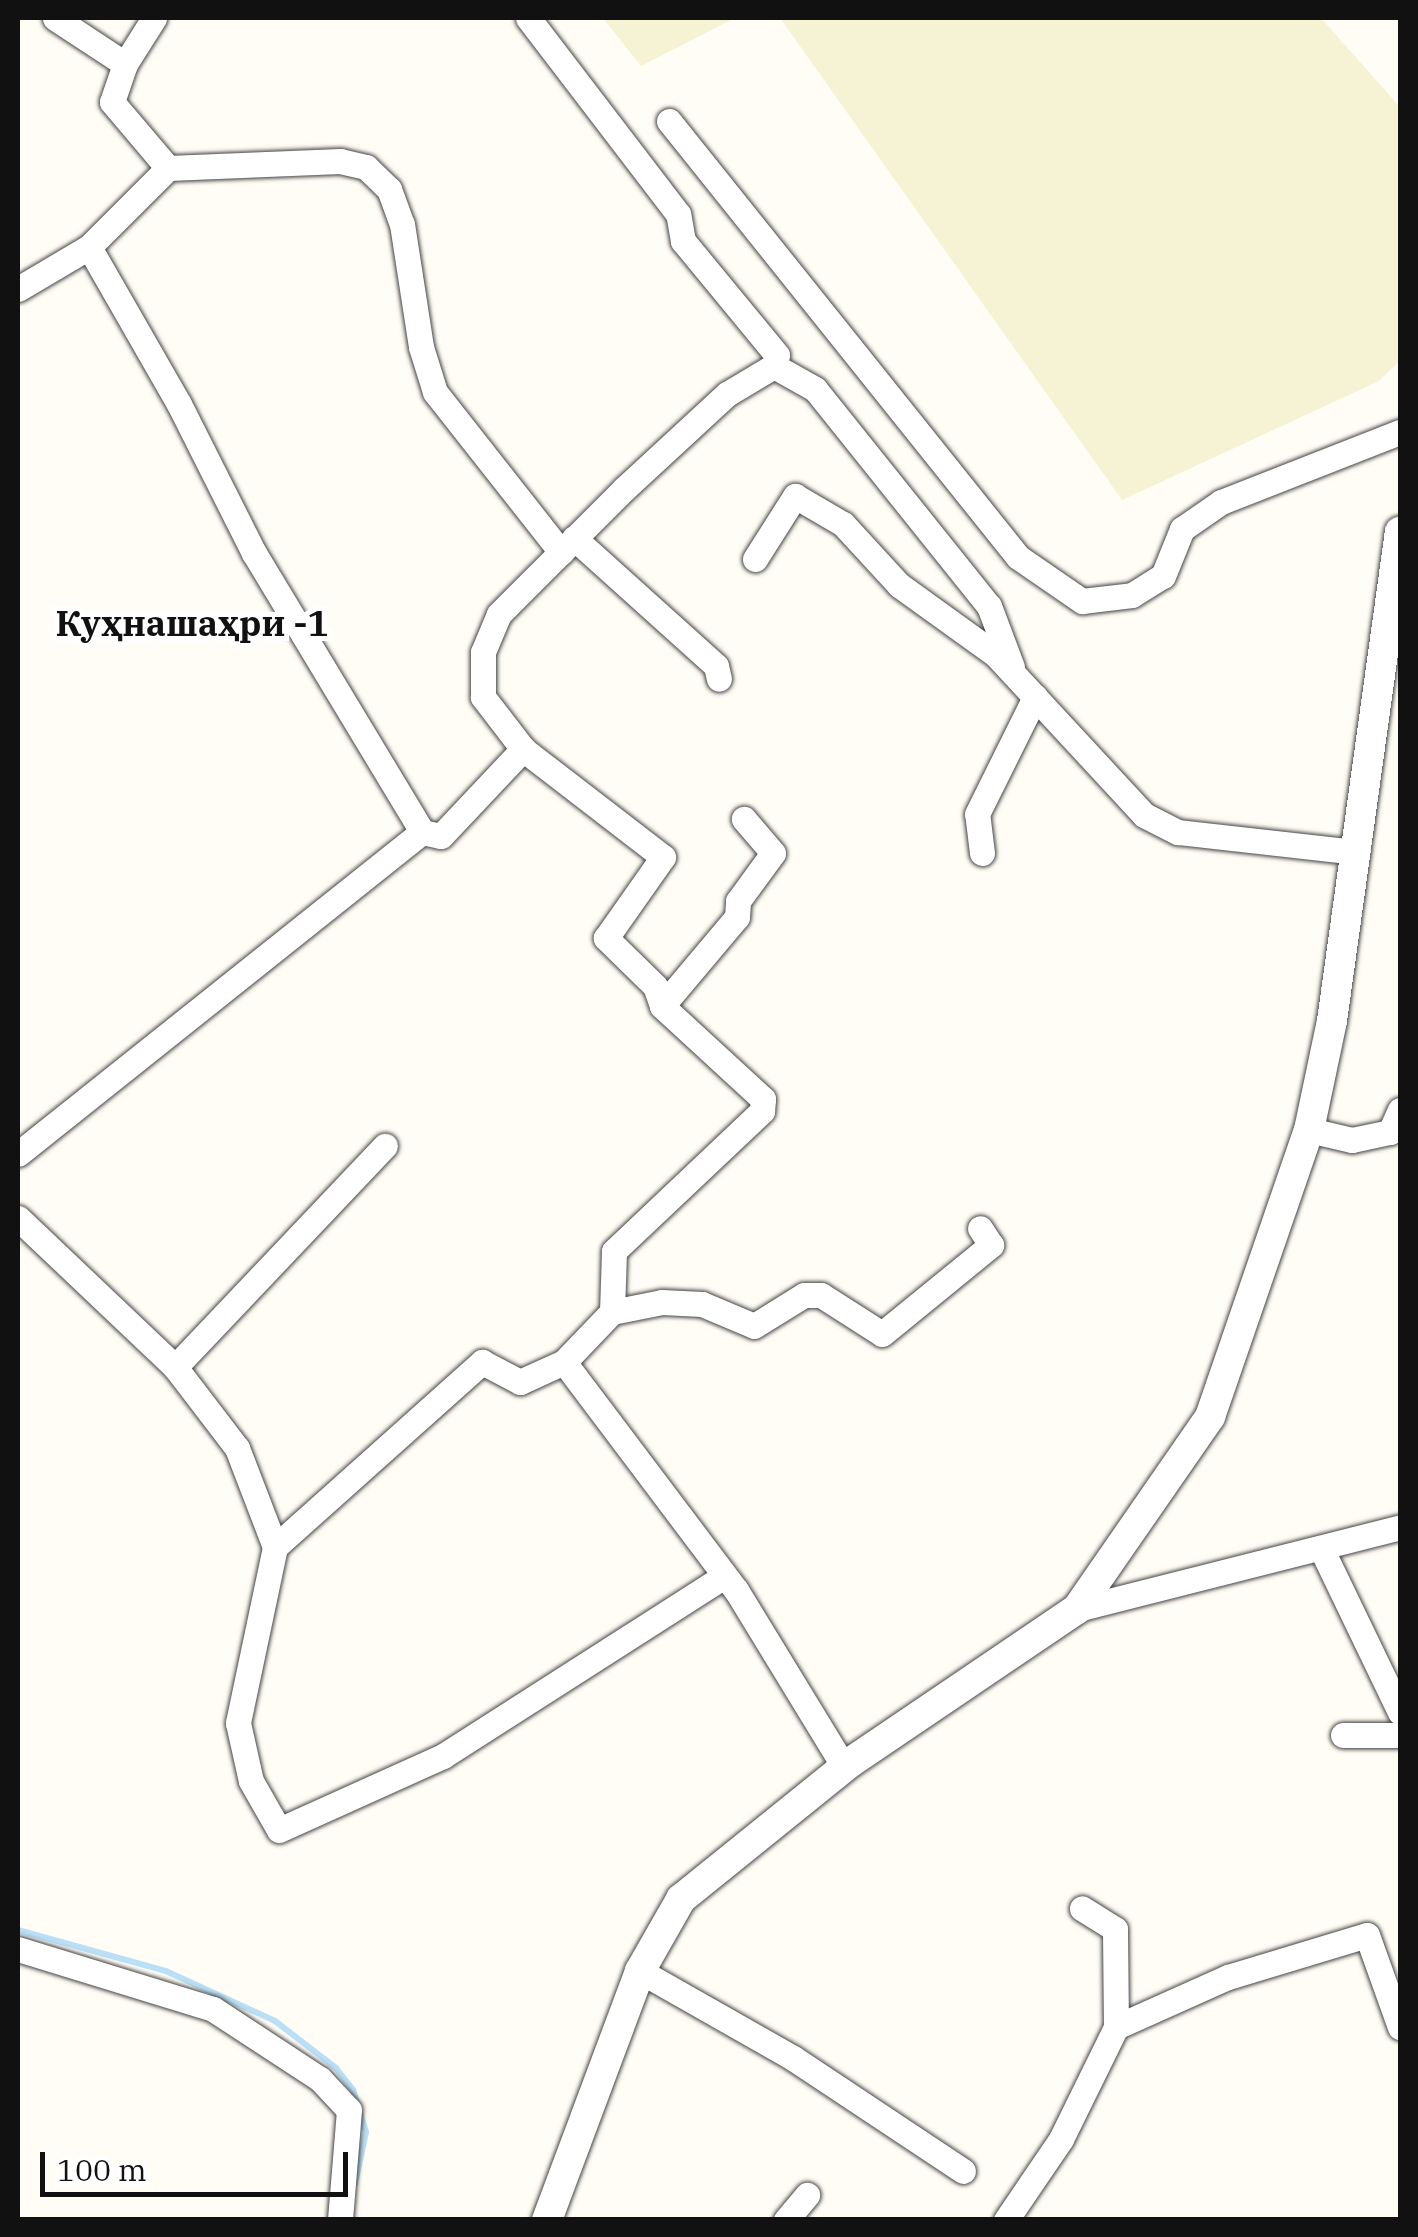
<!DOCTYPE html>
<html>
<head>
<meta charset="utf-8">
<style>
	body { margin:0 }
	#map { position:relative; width:1418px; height:2237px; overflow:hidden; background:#fffdf5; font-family:"IBM Plex Serif",serif }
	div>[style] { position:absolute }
	.farmland>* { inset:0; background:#f6f3d4 }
	.stream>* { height:6px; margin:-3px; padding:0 3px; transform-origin:3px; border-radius:3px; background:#b9e0f7 }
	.roads { filter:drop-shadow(0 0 2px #444) drop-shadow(0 0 2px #444) }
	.minor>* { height:25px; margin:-12.5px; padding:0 12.5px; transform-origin:12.5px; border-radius:12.5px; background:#fff }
	.tertiary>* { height:30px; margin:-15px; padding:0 15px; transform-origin:15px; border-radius:15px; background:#fff }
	span { translate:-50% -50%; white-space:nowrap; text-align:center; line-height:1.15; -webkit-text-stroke:10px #fff; paint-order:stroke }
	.quarter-label { font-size:35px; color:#111; font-weight:700 }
	.frame { position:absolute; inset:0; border:20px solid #111; pointer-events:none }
	.scale { position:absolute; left:40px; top:2152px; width:308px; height:45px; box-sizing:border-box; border:5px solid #111; border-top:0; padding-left:12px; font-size:30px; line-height:35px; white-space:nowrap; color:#111; -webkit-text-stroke:8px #fff; paint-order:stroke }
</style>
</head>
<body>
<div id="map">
	<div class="farmland">
		<i style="clip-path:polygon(603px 18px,735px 18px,641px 66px)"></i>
		<i style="clip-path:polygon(780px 18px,1321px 18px,1400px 107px,1400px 361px,1379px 381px,1122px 500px)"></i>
	</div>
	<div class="stream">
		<i style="left:18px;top:1930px;width:154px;rotate:15.5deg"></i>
		<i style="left:166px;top:1971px;width:120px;rotate:24.6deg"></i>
		<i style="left:275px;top:2021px;width:77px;rotate:37.6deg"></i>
		<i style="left:336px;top:2068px;width:28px;rotate:52deg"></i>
		<i style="left:353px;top:2090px;width:44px;rotate:72.8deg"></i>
		<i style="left:366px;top:2132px;width:53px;rotate:101.9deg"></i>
	</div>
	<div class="roads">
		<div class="minor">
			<i style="left:55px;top:18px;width:84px;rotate:33.3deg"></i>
			<i style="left:154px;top:18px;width:54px;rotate:122.2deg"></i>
			<i style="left:125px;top:64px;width:40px;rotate:108.9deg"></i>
			<i style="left:112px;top:102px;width:87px;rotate:49.7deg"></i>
			<i style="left:669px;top:121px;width:558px;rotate:51.32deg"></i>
			<i style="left:1018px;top:557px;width:78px;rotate:34.5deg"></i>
			<i style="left:1082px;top:601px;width:50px;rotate:-6.8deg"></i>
			<i style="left:1132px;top:595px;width:36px;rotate:-32deg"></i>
			<i style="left:1163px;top:576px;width:51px;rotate:-68deg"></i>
			<i style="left:1182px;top:529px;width:47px;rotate:-34.7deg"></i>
			<i style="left:1221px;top:502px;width:192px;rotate:-21.4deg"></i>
			<i style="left:89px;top:247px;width:181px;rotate:60.2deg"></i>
			<i style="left:179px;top:404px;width:167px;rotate:63.3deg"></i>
			<i style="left:254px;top:553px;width:326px;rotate:58.9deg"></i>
			<i style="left:18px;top:289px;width:82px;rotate:-30.6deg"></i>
			<i style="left:89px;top:247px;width:112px;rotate:-45deg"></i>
			<i style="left:168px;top:168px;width:172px;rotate:-2.3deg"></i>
			<i style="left:340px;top:161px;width:27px;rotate:13deg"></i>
			<i style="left:366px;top:167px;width:32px;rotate:44deg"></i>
			<i style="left:389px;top:189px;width:37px;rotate:70deg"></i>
			<i style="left:402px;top:224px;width:124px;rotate:81.2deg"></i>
			<i style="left:421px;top:347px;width:47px;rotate:72.7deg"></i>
			<i style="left:435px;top:392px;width:204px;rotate:51.8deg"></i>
			<i style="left:774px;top:366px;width:47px;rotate:29.3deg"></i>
			<i style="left:815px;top:389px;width:278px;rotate:51.3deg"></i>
			<i style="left:989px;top:606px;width:65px;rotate:69.3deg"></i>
			<i style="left:574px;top:538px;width:191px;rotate:42deg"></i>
			<i style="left:716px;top:666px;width:13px;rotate:77deg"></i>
			<i style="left:755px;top:559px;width:75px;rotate:-57.6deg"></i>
			<i style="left:795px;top:496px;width:56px;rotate:30.3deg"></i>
			<i style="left:843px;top:524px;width:83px;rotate:47.4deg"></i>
			<i style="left:899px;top:585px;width:120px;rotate:35.8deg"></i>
			<i style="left:996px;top:655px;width:218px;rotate:47.2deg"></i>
			<i style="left:1144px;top:815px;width:38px;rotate:27deg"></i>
			<i style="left:1178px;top:832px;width:179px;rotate:6.4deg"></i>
			<i style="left:982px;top:853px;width:39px;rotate:-97deg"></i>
			<i style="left:977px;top:814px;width:131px;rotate:-63.6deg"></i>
			<i style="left:662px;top:1006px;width:116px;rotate:-49.9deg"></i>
			<i style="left:737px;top:917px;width:16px;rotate:-86deg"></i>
			<i style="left:738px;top:901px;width:59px;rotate:-53.9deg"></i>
			<i style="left:773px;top:853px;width:45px;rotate:-130.5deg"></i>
			<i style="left:1309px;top:1130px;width:44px;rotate:13.1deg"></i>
			<i style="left:1352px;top:1140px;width:39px;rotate:-12deg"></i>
			<i style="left:1390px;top:1132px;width:24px;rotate:-66deg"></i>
			<i style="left:18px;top:1154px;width:517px;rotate:-38.56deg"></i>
			<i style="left:422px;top:832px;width:19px;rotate:12deg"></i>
			<i style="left:441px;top:836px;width:120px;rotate:-46.7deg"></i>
			<i style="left:18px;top:1218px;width:216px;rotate:43.5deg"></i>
			<i style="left:175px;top:1367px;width:102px;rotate:52.6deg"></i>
			<i style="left:237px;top:1448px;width:106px;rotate:69deg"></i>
			<i style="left:275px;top:1547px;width:180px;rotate:101.9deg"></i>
			<i style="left:238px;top:1723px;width:59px;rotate:77.4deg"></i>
			<i style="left:251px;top:1781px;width:56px;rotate:60.3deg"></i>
			<i style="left:279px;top:1830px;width:180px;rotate:-24.3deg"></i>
			<i style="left:443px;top:1756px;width:334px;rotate:-32.6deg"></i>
			<i style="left:612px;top:1312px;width:51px;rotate:-11.3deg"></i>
			<i style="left:662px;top:1302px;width:40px;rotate:2.9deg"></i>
			<i style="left:702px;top:1304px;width:56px;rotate:22.9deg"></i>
			<i style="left:754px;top:1326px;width:59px;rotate:-31.8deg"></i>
			<i style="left:804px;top:1295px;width:17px"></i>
			<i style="left:821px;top:1295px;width:72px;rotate:32.6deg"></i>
			<i style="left:882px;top:1334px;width:141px;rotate:-39.2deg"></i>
			<i style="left:991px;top:1245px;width:20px;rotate:-123deg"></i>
			<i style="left:564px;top:1362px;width:286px;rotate:53deg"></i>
			<i style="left:736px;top:1590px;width:207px;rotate:58.6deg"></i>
			<i style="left:175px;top:1367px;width:305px;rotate:-46.5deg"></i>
			<i style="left:275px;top:1547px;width:278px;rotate:-41.8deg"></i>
			<i style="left:482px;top:1362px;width:43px;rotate:27.8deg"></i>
			<i style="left:520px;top:1382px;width:48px;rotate:-24.4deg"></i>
			<i style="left:564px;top:1362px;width:69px;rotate:-46.2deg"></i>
			<i style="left:612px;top:1312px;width:61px;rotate:-88.1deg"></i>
			<i style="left:614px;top:1251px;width:204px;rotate:-43.4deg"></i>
			<i style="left:762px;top:1111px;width:12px;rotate:-85deg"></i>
			<i style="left:763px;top:1099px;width:137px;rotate:-137.4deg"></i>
			<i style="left:662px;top:1006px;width:21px;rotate:-109deg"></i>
			<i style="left:655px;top:986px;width:69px;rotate:-135.6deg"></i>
			<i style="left:606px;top:938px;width:99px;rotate:-54.9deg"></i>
			<i style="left:663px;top:857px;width:177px;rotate:-142.4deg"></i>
			<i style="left:523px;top:749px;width:66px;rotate:-127.6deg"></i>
			<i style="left:483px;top:697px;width:45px;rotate:-90deg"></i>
			<i style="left:483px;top:652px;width:41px;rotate:-67.2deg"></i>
			<i style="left:499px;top:614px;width:177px;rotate:-45deg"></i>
			<i style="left:624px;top:489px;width:140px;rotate:-42.7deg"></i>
			<i style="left:727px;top:394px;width:55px;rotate:-30.8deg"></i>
			<i style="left:774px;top:366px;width:11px;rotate:-75deg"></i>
			<i style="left:777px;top:355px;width:148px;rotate:-129.5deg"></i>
			<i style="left:683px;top:241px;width:27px;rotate:-100deg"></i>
			<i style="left:678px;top:214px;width:247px;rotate:-127.4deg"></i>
			<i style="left:1321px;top:1548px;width:182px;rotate:64.3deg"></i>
			<i style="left:1077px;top:1609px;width:333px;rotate:-14.2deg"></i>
			<i style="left:1343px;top:1735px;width:57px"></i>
			<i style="left:18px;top:1949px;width:204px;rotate:17.1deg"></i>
			<i style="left:213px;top:2009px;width:128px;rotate:33.2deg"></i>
			<i style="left:320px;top:2079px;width:42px;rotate:46.9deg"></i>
			<i style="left:349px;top:2110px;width:110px;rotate:94.7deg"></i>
			<i style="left:640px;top:1971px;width:176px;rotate:29.6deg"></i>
			<i style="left:793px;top:2058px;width:204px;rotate:33.6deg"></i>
			<i style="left:1116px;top:2027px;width:123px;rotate:-24.1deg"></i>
			<i style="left:1228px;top:1977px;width:145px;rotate:-16.8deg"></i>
			<i style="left:1367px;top:1935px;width:98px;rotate:70.3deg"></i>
			<i style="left:786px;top:2220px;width:33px;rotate:-50deg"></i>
			<i style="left:1006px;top:2220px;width:98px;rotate:-55.8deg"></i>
			<i style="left:1061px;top:2139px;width:125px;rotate:-63.8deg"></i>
			<i style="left:1116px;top:2027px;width:98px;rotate:-90.6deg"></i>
			<i style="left:1115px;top:1929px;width:39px;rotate:-148deg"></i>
		</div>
		<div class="tertiary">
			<i style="left:547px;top:2220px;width:266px;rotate:-69.5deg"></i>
			<i style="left:640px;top:1971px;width:83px;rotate:-60.3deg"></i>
			<i style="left:681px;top:1899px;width:218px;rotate:-38.9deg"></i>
			<i style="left:851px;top:1762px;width:273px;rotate:-34.1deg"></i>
			<i style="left:1077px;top:1609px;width:234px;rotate:-55.3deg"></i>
			<i style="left:1210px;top:1417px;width:304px;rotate:-71deg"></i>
			<i style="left:1309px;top:1130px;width:111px;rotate:-78.1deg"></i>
			<i style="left:1332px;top:1021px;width:494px;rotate:-82.1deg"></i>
		</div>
	</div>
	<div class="quarter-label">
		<span style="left:192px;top:623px">Куҳнашаҳри -1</span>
	</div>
	<div class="frame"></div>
	<div class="scale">100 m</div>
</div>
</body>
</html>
